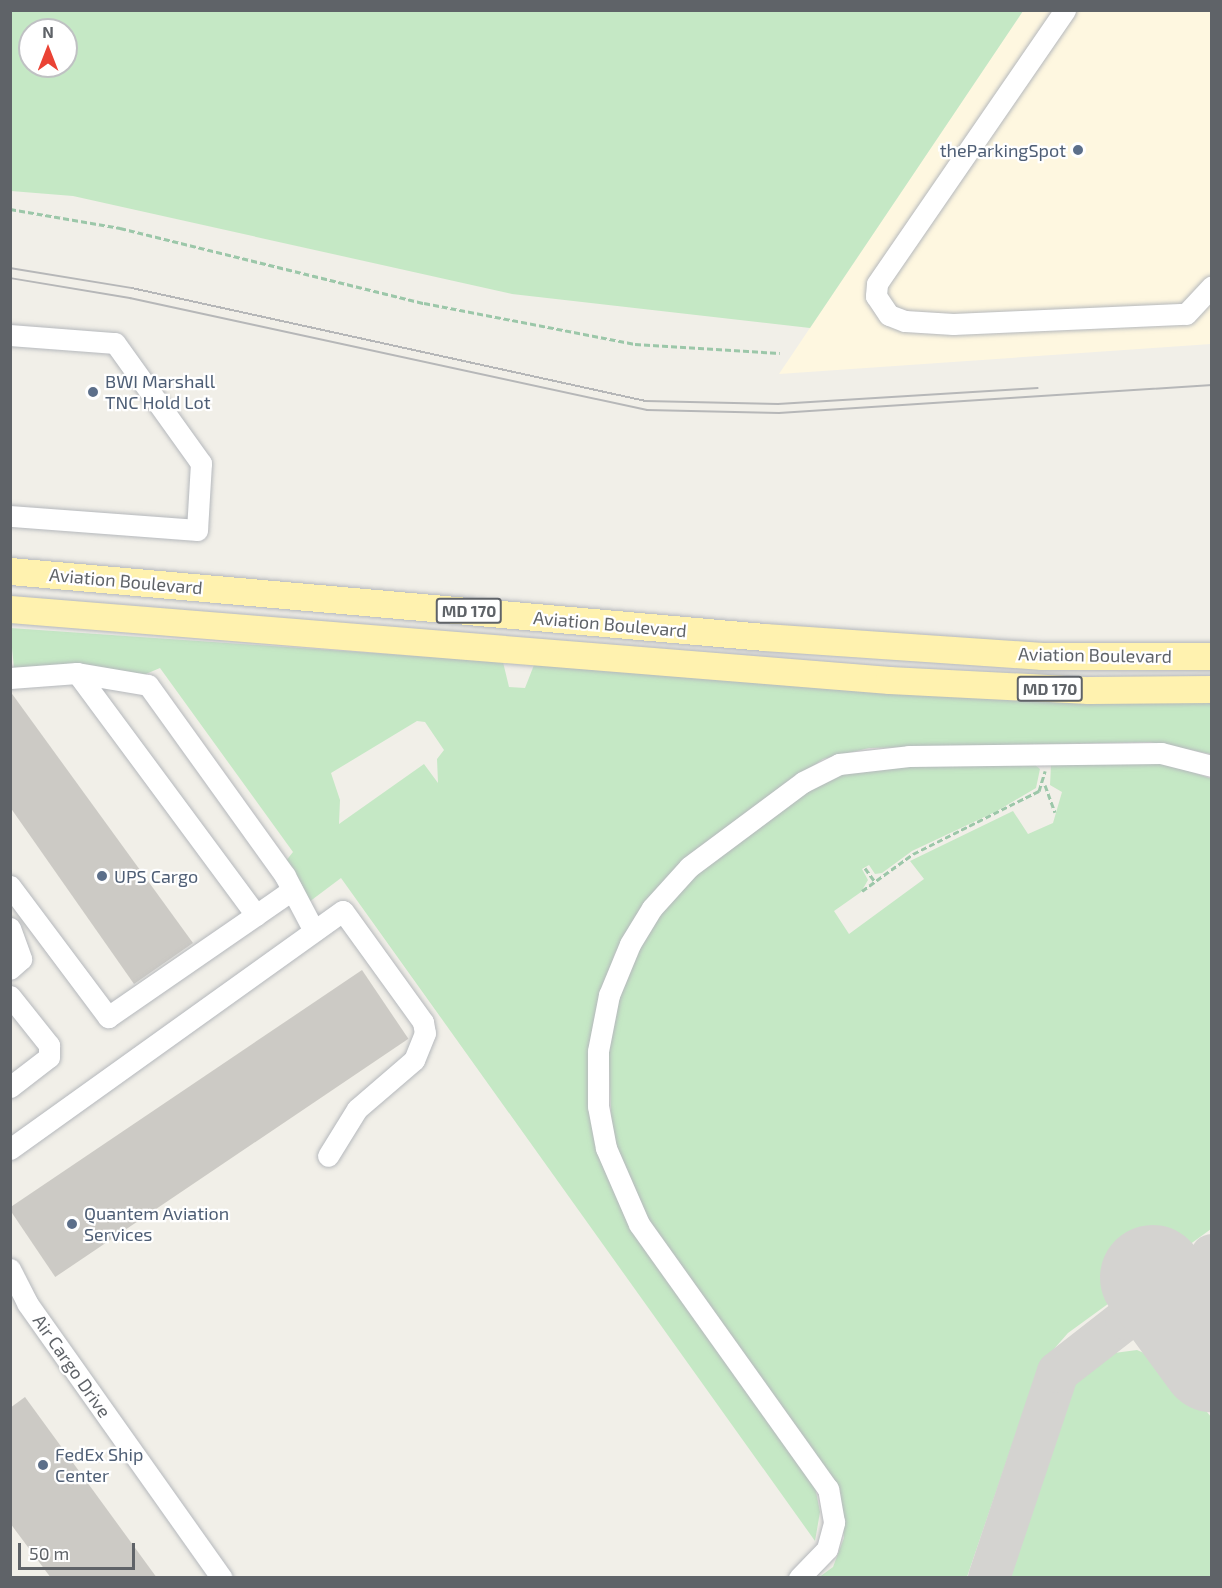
<!DOCTYPE html>
<html>
<head>
<meta charset="utf-8">
<style>
	body { margin:0 }
	#map { position:relative; width:1222px; height:1588px; overflow:hidden; background:#f1efe8; font-family:"Exo 2",sans-serif }
	div>[style] { position:absolute }
	.commercial>* { inset:0; background:#fef7e0 }
	.green>* { inset:0; background:#c5e8c5 }
	.taxiway>* { height:42px; margin:-21px; padding:0 21px; transform-origin:21px; border-radius:21px; background:#d4d3d0 }
	.runway>* { height:105px; margin:-52.5px; padding:0 52.5px; transform-origin:52.5px; border-radius:52.5px; background:#d4d3d0 }
	.building>* { inset:0; background:#cccac5; transform-origin:0 0 }
	.path>* { height:3px; margin-top:-1.5px; transform-origin:0; background:repeating-linear-gradient(90deg,#9cc7a9 0 6px,transparent 0 9px) }
	.roads { filter:drop-shadow(0 0 2px #b5b8bc) drop-shadow(0 0 2px #b5b8bc) }
	.minor>* { height:21px; margin:-10.5px; padding:0 10.5px; transform-origin:10.5px; border-radius:10.5px; background:#fff }
	.major>* { height:27px; margin:-13.5px; padding:0 13.5px; transform-origin:13.5px; border-radius:13.5px; background:#fff2af }
	.tram>* { height:1.5px; margin:-0.75px; padding:0 0.75px; transform-origin:0.75px; border-radius:0.75px; background:#b6b7b8 }
	.dots>* { width:16px; height:16px; translate:-50% -50%; box-sizing:border-box; border:3px solid #fff; border-radius:50% }
	span { translate:-50% -50%; white-space:nowrap; text-align:center; line-height:1.15; -webkit-text-stroke:4.5px #fff; paint-order:stroke }
	.shield-label span { padding:2px 4px; background:#fff; border:2px solid; border-radius:4px; -webkit-text-stroke-width:0 }
	.shield-label { font-size:16px; color:#5f6368; font-weight:700 }
	.service-label { font-size:18px; color:#4e5e75 }
	.right { translate:-100% -50%; text-align:right }
	.left { translate:0 -50%; text-align:left }
	.street-label { font-size:18px; color:#5f6368 }
	.frame { position:absolute; inset:0; border:12px solid #5f6368; pointer-events:none }
	.north { position:absolute; left:18px; top:18px; width:60px; height:60px; box-sizing:border-box; background:#fff; border:2px solid #bfc1c3; border-radius:50%; rotate:0deg; font-size:16px; font-weight:700; line-height:24px; text-align:center; color:#5f6368 }
	.north::after { content:''; display:block; margin:auto; width:21px; height:27px; background:#ea4335; clip-path:polygon(50% 0,100% 100%,50% 72%,0 100%) }
	.scale { position:absolute; left:18px; top:1543px; width:117px; height:27px; box-sizing:border-box; border:3px solid #5f6368; border-top:0; padding-left:8px; font-size:18px; line-height:21px; white-space:nowrap; color:#5f6368; -webkit-text-stroke:4px #fff; paint-order:stroke }
</style>
</head>
<body>
<div id="map">
	<div class="commercial">
		<i style="clip-path:polygon(1023px 11px,1211px 11px,1211px 344px,779px 374px)"></i>
	</div>
	<div class="green">
		<i style="clip-path:polygon(evenodd,10px 11px,11px 10px,1023px 11px,810px 328px,512px 294px,73px 196px,11px 191px,10px 11px,30px 30px,66px 30px,66px 66px,30px 66px,30px 30px)"></i>
		<i style="clip-path:polygon(evenodd,10px 628px,503px 662px,509px 687px,525px 688px,534px 665px,894px 694px,1211px 701px,1211px 754px,1150px 742px,869px 748px,823px 759px,687px 856px,615px 953px,590px 1044px,600px 1159px,626px 1219px,815px 1487px,820px 1512px,815px 1541px,341px 878px,309px 902px,285px 862px,293px 852px,160px 668px,141px 676px,81px 664px,14px 668px,10px 628px,417px 721px,425px 722px,444px 750px,437px 759px,438px 783px,424px 764px,339px 824px,340px 800px,331px 773px,417px 721px)"></i>
		<i style="clip-path:polygon(1163px 762px,1212px 779px,1211px 1229px,1068px 1333px,1039px 1366px,967px 1577px,818px 1578px,833px 1567px,844px 1538px,840px 1490px,653px 1229px,631px 1190px,612px 1135px,608px 1037px,625px 974px,656px 917px,692px 877px,810px 788px,838px 774px,875px 767px,1033px 763px,1040px 769px,1036px 788px,997px 811px,912px 851px,882px 873px,875px 874px,869px 865px,862px 869px,868px 880px,861px 892px,834px 911px,849px 934px,924px 879px,910px 861px,1013px 811px,1028px 834px,1053px 823px,1062px 792px,1050px 785px,1051px 765px)"></i>
		<i style="clip-path:polygon(1137px 1350px,1169px 1364px,1211px 1417px,1211px 1577px,1008px 1577px,1071px 1381px,1099px 1355px)"></i>
	</div>
	<div class="taxiway">
		<i style="left:1193px;top:1333px;width:53px;rotate:-87.8deg"></i>
		<i style="left:1195px;top:1280px;width:30px;rotate:-56deg"></i>
		<i style="left:989px;top:1578px;width:217px;rotate:-71.5deg"></i>
		<i style="left:1058px;top:1372px;width:86px;rotate:-37.9deg"></i>
		<i style="left:1126px;top:1319px;width:34px"></i>
		<i style="left:1160px;top:1319px;width:36px;rotate:23deg"></i>
	</div>
	<div class="runway">
		<i style="left:1152px;top:1277px;width:102px;rotate:53.8deg"></i>
	</div>
	<div class="building">
		<i style="clip-path:polygon(10px 691px,193px 943px,134px 984px,10px 807px)"></i>
		<i style="left:362px;top:970px;width:83px;height:426px;rotate:56deg"></i>
		<i style="clip-path:polygon(25px 1397px,157px 1578px,51px 1578px,10px 1523px,10px 1408px)"></i>
	</div>
	<div class="path">
		<i style="left:10px;top:209px;width:112px;rotate:9.8deg"></i>
		<i style="left:120px;top:228px;width:313px;rotate:13.9deg"></i>
		<i style="left:424px;top:303px;width:215px;rotate:11deg"></i>
		<i style="left:635px;top:344px;width:145px;rotate:3.6deg"></i>
		<i style="left:1045px;top:785px;width:29px;rotate:70deg"></i>
		<i style="left:865px;top:868px;width:17px;rotate:54deg"></i>
		<i style="left:862px;top:891px;width:63px;rotate:-36deg"></i>
		<i style="left:913px;top:854px;width:141px;rotate:-26.6deg"></i>
		<i style="left:1039px;top:791px;width:21px;rotate:-73deg"></i>
	</div>
	<div class="roads">
		<div class="minor">
			<i style="left:1065px;top:10px;width:332px;rotate:124.5deg"></i>
			<i style="left:877px;top:284px;width:12px;rotate:95deg"></i>
			<i style="left:876px;top:296px;width:23px;rotate:56deg"></i>
			<i style="left:889px;top:315px;width:17px;rotate:21deg"></i>
			<i style="left:905px;top:321px;width:48px;rotate:3.6deg"></i>
			<i style="left:953px;top:324px;width:233px;rotate:-2.5deg"></i>
			<i style="left:1186px;top:314px;width:38px;rotate:-47deg"></i>
			<i style="left:10px;top:335px;width:105px;rotate:4.4deg"></i>
			<i style="left:115px;top:343px;width:148px;rotate:54.4deg"></i>
			<i style="left:201px;top:463px;width:67px;rotate:93.4deg"></i>
			<i style="left:197px;top:530px;width:188px;rotate:-175.7deg"></i>
			<i style="left:77px;top:673px;width:301px;rotate:53.5deg"></i>
			<i style="left:256px;top:915px;width:44px;rotate:-34.8deg"></i>
			<i style="left:10px;top:678px;width:67px;rotate:-4.3deg"></i>
			<i style="left:77px;top:673px;width:72px;rotate:9.6deg"></i>
			<i style="left:148px;top:685px;width:235px;rotate:54.3deg"></i>
			<i style="left:285px;top:876px;width:62px;rotate:62.2deg"></i>
			<i style="left:10px;top:886px;width:164px;rotate:53.2deg"></i>
			<i style="left:108px;top:1017px;width:180px;rotate:-34.6deg"></i>
			<i style="left:10px;top:928px;width:33px;rotate:70deg"></i>
			<i style="left:21px;top:959px;width:15px;rotate:138deg"></i>
			<i style="left:10px;top:996px;width:63px;rotate:51.5deg"></i>
			<i style="left:49px;top:1045px;width:12px;rotate:90deg"></i>
			<i style="left:49px;top:1057px;width:49px;rotate:142.4deg"></i>
			<i style="left:10px;top:1149px;width:409px;rotate:-35.6deg"></i>
			<i style="left:343px;top:911px;width:137px;rotate:54.2deg"></i>
			<i style="left:423px;top:1022px;width:11px;rotate:80deg"></i>
			<i style="left:425px;top:1033px;width:29px;rotate:112deg"></i>
			<i style="left:414px;top:1060px;width:75px;rotate:139.3deg"></i>
			<i style="left:357px;top:1109px;width:55px;rotate:121.7deg"></i>
			<i style="left:10px;top:1269px;width:38px;rotate:63deg"></i>
			<i style="left:27px;top:1303px;width:337px;rotate:54.7deg"></i>
			<i style="left:799px;top:1578px;width:40px;rotate:-46deg"></i>
			<i style="left:827px;top:1549px;width:28px;rotate:-75deg"></i>
			<i style="left:834px;top:1522px;width:34px;rotate:-100deg"></i>
			<i style="left:828px;top:1489px;width:325px;rotate:-125.5deg"></i>
			<i style="left:639px;top:1224px;width:83px;rotate:-113.5deg"></i>
			<i style="left:606px;top:1148px;width:43px;rotate:-100.8deg"></i>
			<i style="left:598px;top:1106px;width:55px;rotate:-90deg"></i>
			<i style="left:598px;top:1051px;width:57px;rotate:-78.9deg"></i>
			<i style="left:609px;top:995px;width:55px;rotate:-67.6deg"></i>
			<i style="left:630px;top:944px;width:42px;rotate:-58.6deg"></i>
			<i style="left:652px;top:908px;width:55px;rotate:-47.9deg"></i>
			<i style="left:689px;top:867px;width:142px;rotate:-36.7deg"></i>
			<i style="left:803px;top:782px;width:40px;rotate:-26.6deg"></i>
			<i style="left:839px;top:764px;width:70px;rotate:-6.5deg"></i>
			<i style="left:909px;top:756px;width:252px;rotate:-0.7deg"></i>
			<i style="left:1161px;top:753px;width:53px;rotate:14.3deg"></i>
		</div>
		<div class="major">
			<i style="left:10px;top:571px;width:757px;rotate:5deg"></i>
			<i style="left:764px;top:637px;width:279px;rotate:3.9deg"></i>
			<i style="left:1042px;top:656px;width:170px"></i>
			<i style="left:10px;top:609px;width:882px;rotate:4.62deg"></i>
			<i style="left:889px;top:680px;width:200px;rotate:2.9deg"></i>
			<i style="left:1089px;top:690px;width:123px;rotate:-0.5deg"></i>
		</div>
	</div>
	<div class="tram">
		<i style="left:10px;top:268px;width:124px;rotate:9.3deg"></i>
		<i style="left:132px;top:288px;width:526px;rotate:12.4deg"></i>
		<i style="left:646px;top:401px;width:132px;rotate:1.3deg"></i>
		<i style="left:778px;top:404px;width:260px;rotate:-3.5deg"></i>
		<i style="left:10px;top:278px;width:122px;rotate:9.5deg"></i>
		<i style="left:130px;top:298px;width:529px;rotate:12.22deg"></i>
		<i style="left:647px;top:410px;width:132px;rotate:1.3deg"></i>
		<i style="left:779px;top:413px;width:434px;rotate:-3.7deg"></i>
	</div>
	<div class="dots">
		<i style="left:1078px;top:150px;background:#5c6f8a"></i>
		<i style="left:93px;top:392px;background:#5c6f8a"></i>
		<i style="left:102px;top:876px;background:#5c6f8a"></i>
		<i style="left:72px;top:1224px;background:#5c6f8a"></i>
		<i style="left:43px;top:1465px;background:#5c6f8a"></i>
	</div>
	<div class="shield-label">
		<span style="left:469px;top:611px">MD 170</span>
		<span style="left:1050px;top:689px">MD 170</span>
	</div>
	<div class="service-label">
		<span class="right" style="left:1066px;top:150px">theParkingSpot</span>
		<span class="left" style="left:105px;top:392px">BWI Marshall<br>TNC Hold Lot</span>
		<span class="left" style="left:114px;top:876px">UPS Cargo</span>
		<span class="left" style="left:84px;top:1224px">Quantem Aviation<br>Services</span>
		<span class="left" style="left:55px;top:1465px">FedEx Ship<br>Center</span>
	</div>
	<div class="street-label">
		<span style="left:126px;top:581px;rotate:5deg">Aviation Boulevard</span>
		<span style="left:610px;top:624px;rotate:5deg">Aviation Boulevard</span>
		<span style="left:1095px;top:655px;rotate:1deg">Aviation Boulevard</span>
		<span style="left:72px;top:1366px;rotate:55deg">Air Cargo Drive</span>
	</div>
	<div class="frame"></div>
	<div class="north">N</div>
	<div class="scale">50 m</div>
</div>
</body>
</html>
